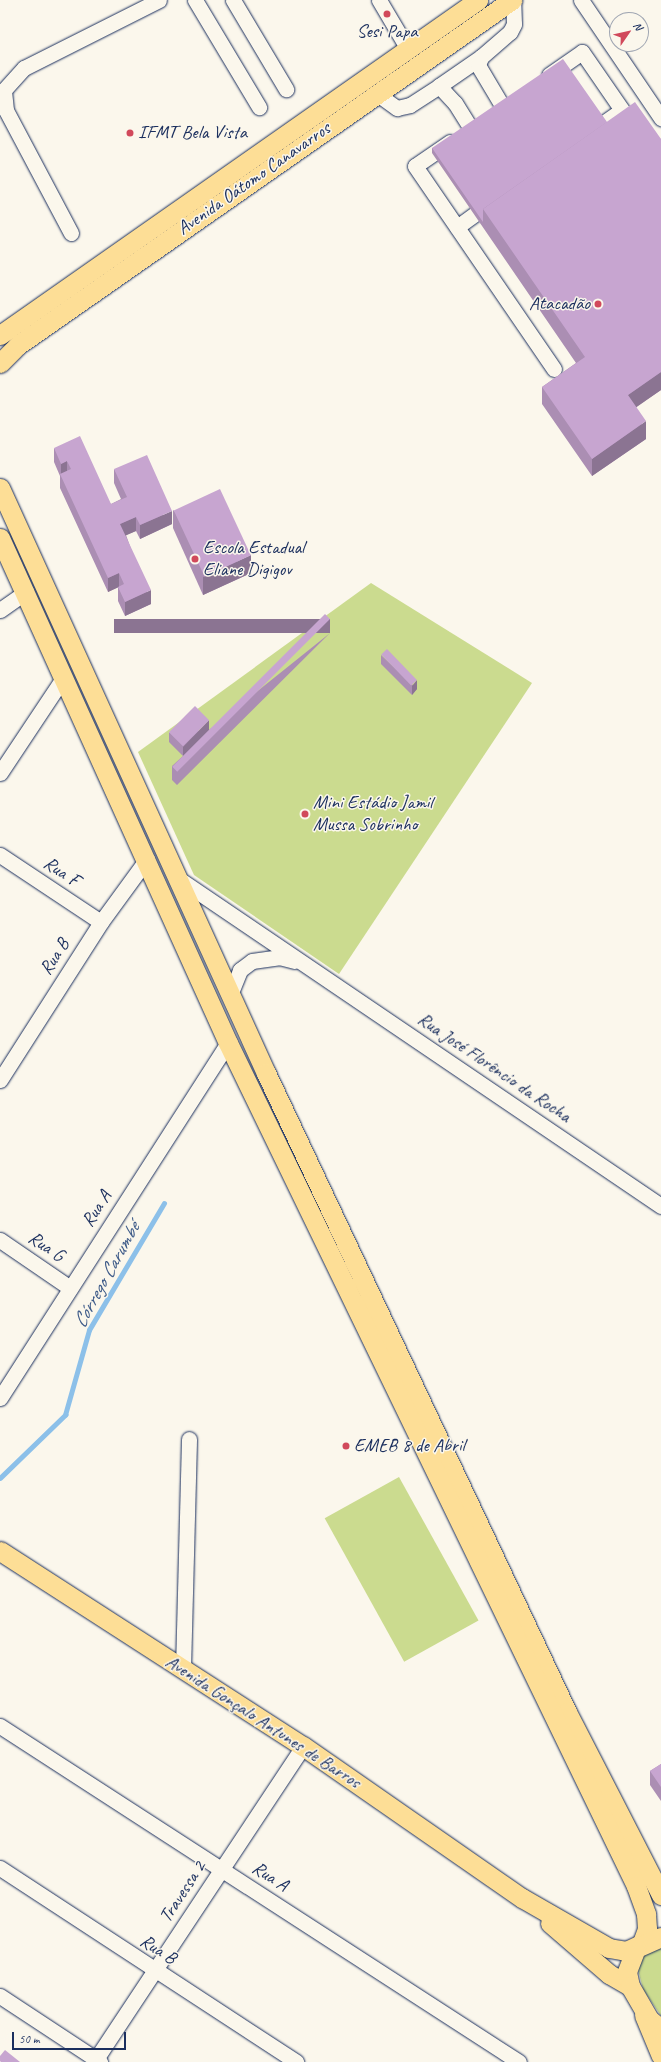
<!DOCTYPE html>
<html>
<head>
<meta charset="utf-8">
<style>
	body { margin:0 }
	#map { position:relative; width:661px; height:2062px; overflow:hidden; background:#fbf7ec; font-family:Caveat,sans-serif }
	div>[style] { position:absolute }
	.green>* { inset:0; background:#cbdb8f; transform-origin:0 0 }
	.stream>* { height:4.5px; margin:-2.25px; padding:0 2.25px; transform-origin:2.25px; border-radius:2.25px; background:#8cc0e9 }
	.roads { filter:drop-shadow(0 0 1px #1b2f5e) drop-shadow(0 0 1px #1b2f5e) }
	.minor>* { height:15px; margin:-7.5px; padding:0 7.5px; transform-origin:7.5px; border-radius:7.5px; background:#fbf7ec }
	.major>* { height:19px; margin:-9.5px; padding:0 9.5px; transform-origin:9.5px; border-radius:9.5px; background:#fdde96 }
	.wall>* { inset:0; background:#ab8eb3 }
	.shaded-wall>* { inset:0; background:#8b7492; transform-origin:0 0 }
	.building>* { inset:0; background:#c7a5d0; transform-origin:0 0 }
	.dots>* { width:11px; height:11px; translate:-50% -50%; box-sizing:border-box; border:2px solid #fbf7ec; border-radius:50% }
	span { translate:-50% -50%; white-space:nowrap; text-align:center; line-height:1.15; -webkit-text-stroke:3px #fbf7ec; paint-order:stroke }
	.poi-label { font-size:19px; color:#1b2f5e }
	.left { translate:0 -50%; text-align:left }
	.right { translate:-100% -50%; text-align:right }
	.street-label { font-size:19px; color:#1b2f5e }
	.water-label { font-size:20px; color:#3d5a88; font-style:italic }
	.north { position:absolute; left:609px; top:12px; width:40px; height:40px; box-sizing:border-box; background:#fbf7ec; border:1px solid #a1a7b3; border-radius:50%; rotate:56deg; font-size:11px; font-weight:700; line-height:16px; text-align:center; color:#1b2f5e }
	.north::after { content:''; display:block; margin:auto; width:14px; height:18px; background:#d1495b; clip-path:polygon(50% 0,100% 100%,50% 72%,0 100%) }
	.scale { position:absolute; left:12px; top:2032px; width:114px; height:18px; box-sizing:border-box; border:2px solid #1b2f5e; border-top:0; padding-left:5px; font-size:12px; line-height:14px; white-space:nowrap; color:#1b2f5e; -webkit-text-stroke:3px #fbf7ec; paint-order:stroke }
</style>
</head>
<body>
<div id="map">
	<div class="green">
		<i style="clip-path:polygon(371px 583px,532px 683px,339px 974px,194px 875px,138px 752px)"></i>
		<i style="left:399px;top:1477px;width:164px;height:85px;rotate:61deg"></i>
		<i style="clip-path:polygon(661px 1945px,661px 2016px,643px 1989px,637px 1966px,640px 1955px)"></i>
	</div>
	<div class="stream">
		<i style="left:0;top:1478px;width:91px;rotate:-44.1deg"></i>
		<i style="left:65px;top:1415px;width:88px;rotate:-74.2deg"></i>
		<i style="left:89px;top:1330px;width:147px;rotate:-59.4deg"></i>
	</div>
	<div class="roads">
		<div class="minor">
			<i style="left:195px;top:0;width:125px;rotate:59.1deg"></i>
			<i style="left:233px;top:0;width:104px;rotate:59.2deg"></i>
			<i style="left:379px;top:0;width:57px;rotate:59.4deg"></i>
			<i style="left:581px;top:0;width:143px;rotate:55.9deg"></i>
			<i style="left:549px;top:75px;width:40px;rotate:-34.9deg"></i>
			<i style="left:582px;top:52px;width:70px;rotate:55.4deg"></i>
			<i style="left:622px;top:110px;width:40px;rotate:145.1deg"></i>
			<i style="left:439px;top:86px;width:51px;rotate:-34.6deg"></i>
			<i style="left:376px;top:93px;width:26px;rotate:36deg"></i>
			<i style="left:397px;top:108px;width:13px;rotate:-13deg"></i>
			<i style="left:410px;top:105px;width:35px;rotate:-33deg"></i>
			<i style="left:439px;top:86px;width:23px;rotate:47deg"></i>
			<i style="left:455px;top:103px;width:44px;rotate:58.1deg"></i>
			<i style="left:510px;top:119px;width:63px;rotate:-120.7deg"></i>
			<i style="left:478px;top:65px;width:9px;rotate:-69deg"></i>
			<i style="left:481px;top:57px;width:38px;rotate:-41deg"></i>
			<i style="left:510px;top:32px;width:9px;rotate:-63deg"></i>
			<i style="left:514px;top:24px;width:24px;rotate:-92deg"></i>
			<i style="left:450px;top:142px;width:42px;rotate:145.6deg"></i>
			<i style="left:415px;top:166px;width:246px;rotate:55.6deg"></i>
			<i style="left:457px;top:227px;width:41px;rotate:-36deg"></i>
			<i style="left:71px;top:233px;width:139px;rotate:-117.9deg"></i>
			<i style="left:6px;top:110px;width:20px;rotate:-96deg"></i>
			<i style="left:4px;top:90px;width:30px;rotate:-48deg"></i>
			<i style="left:24px;top:68px;width:151px;rotate:-26.7deg"></i>
			<i style="left:0;top:610px;width:32px;rotate:-35deg"></i>
			<i style="left:0;top:773px;width:114px;rotate:-56.4deg"></i>
			<i style="left:0;top:855px;width:121px;rotate:33.6deg"></i>
			<i style="left:176px;top:877px;width:586px;rotate:34.15deg"></i>
			<i style="left:230px;top:995px;width:27px;rotate:-68deg"></i>
			<i style="left:240px;top:970px;width:15px;rotate:-37deg"></i>
			<i style="left:252px;top:961px;width:27px;rotate:-8deg"></i>
			<i style="left:279px;top:957px;width:16px;rotate:14deg"></i>
			<i style="left:0;top:1080px;width:188px;rotate:-57.4deg"></i>
			<i style="left:101px;top:922px;width:78px;rotate:-53.9deg"></i>
			<i style="left:0;top:1240px;width:85px;rotate:34.4deg"></i>
			<i style="left:0;top:1398px;width:422px;rotate:-57.3deg"></i>
			<i style="left:183px;top:1669px;width:230px;rotate:-88.5deg"></i>
			<i style="left:0;top:1726px;width:618px;rotate:32.92deg"></i>
			<i style="left:0;top:1868px;width:354px;rotate:33.2deg"></i>
			<i style="left:0;top:1996px;width:120px;rotate:33.4deg"></i>
			<i style="left:96px;top:2059px;width:375px;rotate:-56.5deg"></i>
		</div>
		<div class="major">
			<i style="left:0;top:335px;width:584px;rotate:-35.02deg"></i>
			<i style="left:0;top:363px;width:25px;rotate:-45deg"></i>
			<i style="left:18px;top:345px;width:603px;rotate:-34.93deg"></i>
			<i style="left:0;top:488px;width:643px;rotate:65.55deg"></i>
			<i style="left:266px;top:1073px;width:706px;rotate:64.78deg"></i>
			<i style="left:567px;top:1712px;width:206px;rotate:62.8deg"></i>
			<i style="left:0;top:538px;width:554px;rotate:65.7deg"></i>
			<i style="left:228px;top:1043px;width:937px;rotate:64.17deg"></i>
			<i style="left:636px;top:1886px;width:30px;rotate:70deg"></i>
			<i style="left:646px;top:1914px;width:15px;rotate:86deg"></i>
			<i style="left:647px;top:1929px;width:15px;rotate:110deg"></i>
			<i style="left:0;top:1551px;width:360px;rotate:32.8deg"></i>
			<i style="left:303px;top:1746px;width:267px;rotate:34.8deg"></i>
			<i style="left:522px;top:1898px;width:100px;rotate:29.9deg"></i>
			<i style="left:609px;top:1948px;width:17px;rotate:10deg"></i>
			<i style="left:626px;top:1951px;width:14px;rotate:-25deg"></i>
			<i style="left:550px;top:1923px;width:78px;rotate:40.8deg"></i>
			<i style="left:609px;top:1974px;width:24px;rotate:30deg"></i>
			<i style="left:661px;top:1937px;width:27px;rotate:156deg"></i>
			<i style="left:636px;top:1948px;width:26px;rotate:111deg"></i>
			<i style="left:627px;top:1972px;width:14px;rotate:78deg"></i>
			<i style="left:630px;top:1986px;width:39px;rotate:60deg"></i>
			<i style="left:650px;top:2020px;width:14px;rotate:39deg"></i>
			<i style="left:644px;top:2015px;width:44px;rotate:67.5deg"></i>
		</div>
	</div>
	<div class="wall">
		<i style="clip-path:polygon(607px 122px,661px 139px,661px 390px,636px 407px,646px 439px,592px 476px,542px 404px,542px 387px,576px 363px,432px 153px,432px 148px)"></i>
		<i style="clip-path:polygon(54px 448px,111px 504px,121px 499px,114px 483px,114px 469px,172px 524px,140px 539px,136px 531px,126px 535px,151px 604px,125px 616px,118px 601px,118px 587px,108px 592px,60px 488px,60px 476px,54px 462px)"></i>
		<i style="clip-path:polygon(173px 510px,251px 573px,203px 595px,173px 528px)"></i>
		<i style="clip-path:polygon(330px 633px,177px 785px,172px 780px,172px 766px,183px 756px,169px 742px,169px 733px,209px 730px)"></i>
		<i style="clip-path:polygon(381px 655px,417px 689px,412px 695px,381px 664px)"></i>
		<i style="clip-path:polygon(661px 1764px,661px 1801px,650px 1785px,650px 1771px)"></i>
	</div>
	<div class="shaded-wall">
		<i style="clip-path:polygon(661px 372px,661px 390px,628px 413px,628px 395px)"></i>
		<i style="clip-path:polygon(646px 421px,646px 439px,592px 476px,592px 459px)"></i>
		<i style="clip-path:polygon(67px 461px,67px 474px,61px 476px,61px 464px)"></i>
		<i style="clip-path:polygon(172px 511px,172px 524px,140px 539px,140px 525px)"></i>
		<i style="clip-path:polygon(136px 517px,136px 531px,120px 538px,120px 524px)"></i>
		<i style="clip-path:polygon(251px 555px,251px 573px,203px 595px,203px 577px)"></i>
		<i style="clip-path:polygon(119px 573px,119px 587px,108px 592px,108px 578px)"></i>
		<i style="clip-path:polygon(151px 590px,151px 604px,125px 616px,125px 602px)"></i>
		<i style="left:330px;top:619px;width:14px;height:216px;rotate:90deg"></i>
		<i style="clip-path:polygon(417px 680px,417px 689px,412px 695px,412px 686px)"></i>
		<i style="clip-path:polygon(209px 720px,209px 730px,183px 756px,183px 747px)"></i>
	</div>
	<div class="building">
		<i style="clip-path:polygon(563px 59px,607px 122px,483px 209px,483px 222px,432px 148px)"></i>
		<i style="clip-path:polygon(635px 102px,661px 139px,661px 372px,628px 395px,646px 421px,592px 459px,542px 387px,585px 357px,483px 209px)"></i>
		<i style="clip-path:polygon(80px 436px,111px 504px,127px 497px,114px 469px,147px 455px,172px 511px,140px 525px,136px 517px,120px 524px,151px 590px,125px 602px,118px 587px,124px 584px,119px 573px,108px 578px,60px 474px,71px 469px,67px 461px,61px 464px,54px 448px)"></i>
		<i style="left:220px;top:489px;width:73px;height:51px;rotate:65deg"></i>
		<i style="left:325px;top:614px;width:7px;height:216px;rotate:45deg"></i>
		<i style="left:387px;top:649px;width:43px;height:8px;rotate:46deg"></i>
		<i style="left:195px;top:706px;width:20px;height:37px;rotate:45deg"></i>
		<i style="clip-path:polygon(661px 1764px,661px 1787px,650px 1771px)"></i>
		<i style="clip-path:polygon(5px 2050px,20px 2062px,1px 2062px,0 2061px,0 2056px)"></i>
	</div>
	<div class="dots">
		<i style="left:387px;top:14px;background:#d1495b"></i>
		<i style="left:130px;top:133px;background:#d1495b"></i>
		<i style="left:598px;top:304px;background:#d1495b"></i>
		<i style="left:195px;top:559px;background:#d1495b"></i>
		<i style="left:305px;top:814px;background:#d1495b"></i>
		<i style="left:346px;top:1446px;background:#d1495b"></i>
	</div>
	<div class="poi-label">
		<span style="left:387px;top:32px">Sesi Papa</span>
		<span class="left" style="left:138px;top:133px">IFMT Bela Vista</span>
		<span class="right" style="left:590px;top:304px">Atacadão</span>
		<span class="left" style="left:203px;top:559px">Escola Estadual<br>Eliane Digigov</span>
		<span class="left" style="left:313px;top:814px">Mini Estádio Jamil<br>Mussa Sobrinho</span>
		<span class="left" style="left:354px;top:1446px">EMEB 8 de Abril</span>
	</div>
	<div class="street-label">
		<span style="left:254px;top:179px;rotate:-35deg">Avenida Oátomo Canavarros</span>
		<span style="left:61px;top:872px;rotate:34deg">Rua F</span>
		<span style="left:55px;top:957px;rotate:-57deg">Rua B</span>
		<span style="left:494px;top:1068px;rotate:34deg">Rua José Florêncio da Rocha</span>
		<span style="left:97px;top:1209px;rotate:-57deg">Rua A</span>
		<span style="left:46px;top:1247px;rotate:34deg">Rua G</span>
		<span style="left:263px;top:1722px;rotate:33deg">Avenida Gonçalo Antunes de Barros</span>
		<span style="left:270px;top:1877px;rotate:33deg">Rua A</span>
		<span style="left:183px;top:1892px;rotate:-57deg">Travessa 2</span>
		<span style="left:158px;top:1950px;rotate:33deg">Rua B</span>
	</div>
	<div class="water-label">
		<span style="left:106px;top:1275px;rotate:-61deg">Córrego Carumbé</span>
	</div>
	<div class="north">N</div>
	<div class="scale">50 m</div>
</div>
</body>
</html>
